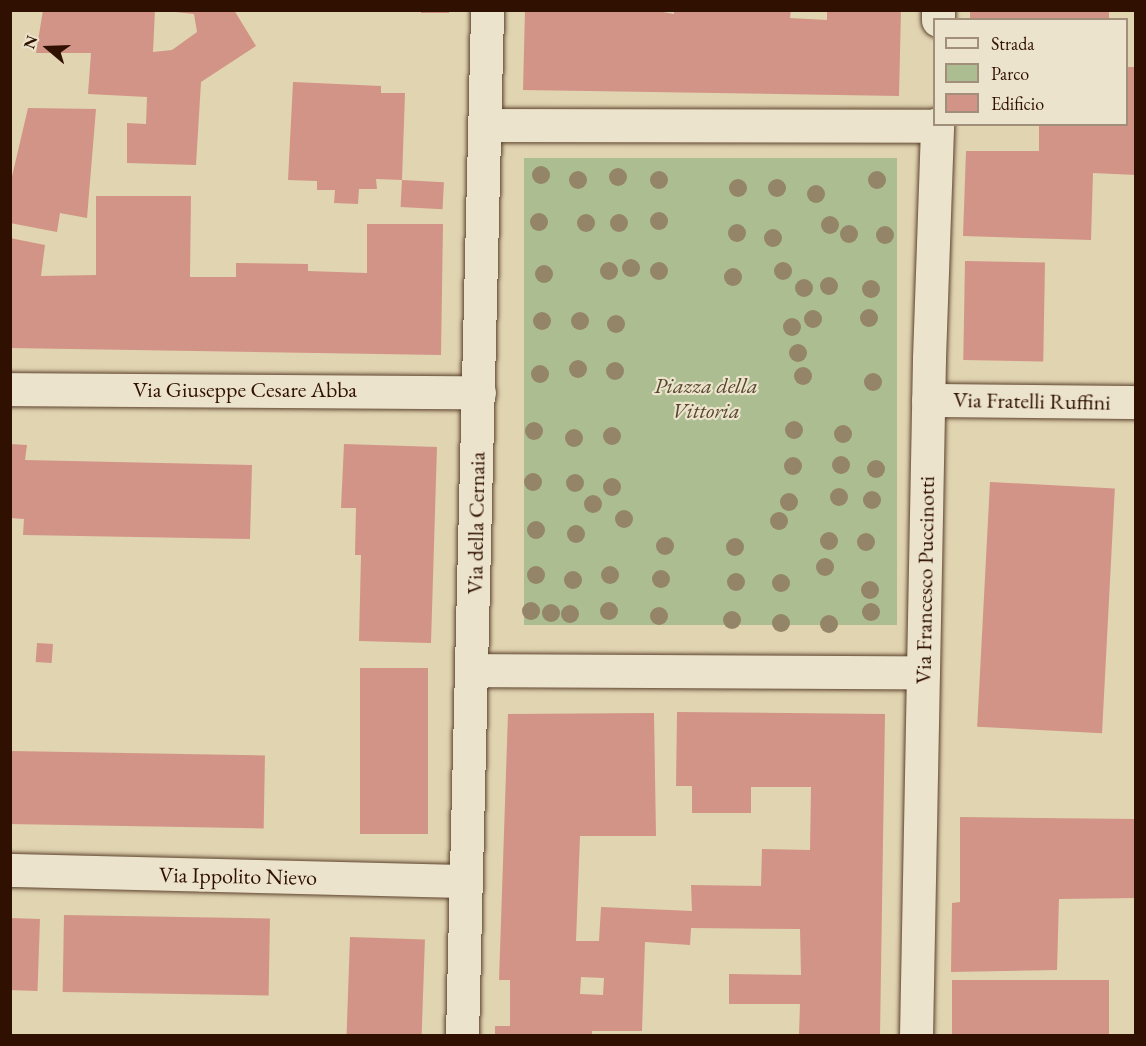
<!DOCTYPE html>
<html>
<head>
<meta charset="utf-8">
<style>
	body { margin:0 }
	#map { position:relative; width:1146px; height:1046px; overflow:hidden; background:#e1d4b1; font-family:"EB Garamond",serif }
	div>[style] { position:absolute }
	.green>* { inset:0; background:#acbe91; transform-origin:0 0 }
	.building>* { inset:0; background:#d29486; transform-origin:0 0 }
	.roads { filter:drop-shadow(0 0 2px #5c422d) drop-shadow(0 0 2px #5c422d) }
	.minor>* { height:33px; margin:-16.5px; padding:0 16.5px; transform-origin:16.5px; border-radius:16.5px; background:#ece3cc }
	.trees>* { width:18px; height:18px; margin:-9px; border-radius:50%; background:#948568 }
	span { translate:-50% -50%; white-space:nowrap; text-align:center; line-height:1.15; -webkit-text-stroke:4.5px #ece3cc; paint-order:stroke }
	.park-label { font-size:22px; color:#55452c; font-style:italic }
	.street-label { font-size:22px; color:#301101 }
	.frame { position:absolute; inset:0; border:12px solid #301101; pointer-events:none }
	.legend { position:absolute; left:933px; top:18px; width:195px; height:108px; box-sizing:border-box; background:#ece3cc; border:2px solid #a18f7b; margin:0; padding:8px 10px; list-style:none; font-size:18px; color:#301101 }
	.legend li { display:flex; align-items:center; gap:12px; height:30px }
	.legend b { width:30px; border:2px solid #a18f7b }
	.north { position:absolute; left:18px; top:18px; width:60px; height:60px; -webkit-text-stroke:4px #ece3cc; paint-order:stroke; rotate:289deg; font-size:16px; font-weight:700; line-height:24px; text-align:center; color:#301101 }
	.north::after { content:''; display:block; margin:auto; width:21px; height:27px; background:#301101; clip-path:polygon(50% 0,100% 100%,50% 72%,0 100%) }
</style>
</head>
<body>
<div id="map">
	<div class="green">
		<i style="left:524px;top:158px;width:373px;height:467px"></i>
	</div>
	<div class="building">
		<i style="clip-path:polygon(43px 10px,155px 10px,153px 52px,172px 50px,197px 32px,194px 14px,156px 10px,234px 10px,256px 46px,201px 82px,196px 165px,127px 163px,127px 123px,146px 124px,147px 97px,88px 94px,91px 53px,36px 53px)"></i>
		<i style="left:421px;top:10px;width:28px;height:3px"></i>
		<i style="clip-path:polygon(525px 10px,652px 10px,674px 14px,674px 10px,791px 10px,790px 18px,827px 20px,827px 10px,901px 10px,899px 96px,523px 90px)"></i>
		<i style="left:970px;top:10px;width:139px;height:10px"></i>
		<i style="clip-path:polygon(1126px 67px,1136px 67px,1136px 175px,1093px 173px,1091px 240px,963px 236px,966px 151px,1039px 151px,1039px 124px,1126px 124px)"></i>
		<i style="clip-path:polygon(293px 82px,381px 86px,381px 93px,405px 93px,402px 180px,376px 179px,377px 189px,359px 189px,358px 204px,334px 203px,335px 190px,317px 190px,317px 181px,288px 180px)"></i>
		<i style="clip-path:polygon(28px 108px,96px 109px,87px 218px,60px 213px,57px 232px,10px 223px,10px 185px)"></i>
		<i style="left:402px;top:180px;width:42px;height:27px;rotate:3deg"></i>
		<i style="clip-path:polygon(96px 196px,191px 196px,190px 277px,236px 277px,236px 263px,308px 264px,308px 271px,367px 273px,367px 224px,443px 224px,441px 355px,10px 348px,10px 238px,45px 245px,41px 276px,96px 275px)"></i>
		<i style="left:965px;top:261px;width:80px;height:99px;rotate:1deg"></i>
		<i style="clip-path:polygon(10px 444px,27px 445px,25px 460px,252px 465px,250px 539px,23px 535px,24px 519px,10px 518px)"></i>
		<i style="clip-path:polygon(344px 444px,437px 447px,431px 643px,359px 641px,361px 555px,355px 555px,356px 508px,341px 508px)"></i>
		<i style="left:990px;top:482px;width:125px;height:245px;rotate:3deg"></i>
		<i style="left:37px;top:643px;width:16px;height:19px;rotate:4deg"></i>
		<i style="left:360px;top:668px;width:68px;height:166px"></i>
		<i style="clip-path:polygon(evenodd,677px 712px,885px 714px,880px 1035px,799px 1035px,800px 1004px,729px 1004px,729px 974px,801px 975px,800px 929px,691px 928px,690px 945px,645px 942px,642px 1031px,592px 1031px,592px 1035px,495px 1035px,495px 1026px,510px 1026px,510px 980px,499px 980px,508px 714px,654px 713px,656px 836px,580px 836px,576px 941px,599px 941px,601px 907px,692px 911px,691px 885px,761px 886px,762px 849px,810px 850px,811px 787px,751px 787px,751px 813px,692px 813px,692px 786px,676px 786px,677px 712px,581px 977px,604px 978px,603px 995px,580px 994px,581px 977px)"></i>
		<i style="left:10px;top:751px;width:255px;height:73px;rotate:1deg"></i>
		<i style="clip-path:polygon(960px 817px,1136px 819px,1136px 898px,1059px 899px,1057px 970px,951px 972px,952px 903px,960px 902px)"></i>
		<i style="left:64px;top:915px;width:206px;height:77px;rotate:1deg"></i>
		<i style="left:10px;top:918px;width:30px;height:72px;rotate:2deg"></i>
		<i style="left:350px;top:937px;width:75px;height:98px;rotate:2deg"></i>
		<i style="left:952px;top:980px;width:157px;height:55px"></i>
	</div>
	<div class="roads">
		<div class="minor">
			<i style="left:938px;top:20px;width:10px;rotate:-90deg"></i>
			<i style="left:486px;top:125px;width:451px;rotate:0.1deg"></i>
			<i style="left:10px;top:389px;width:469px;rotate:0.4deg"></i>
			<i style="left:928px;top:400px;width:208px;rotate:0.6deg"></i>
			<i style="left:472px;top:670px;width:451px;rotate:0.3deg"></i>
			<i style="left:10px;top:870px;width:456px;rotate:1.4deg"></i>
			<i style="left:462px;top:1036px;width:1026px;rotate:-88.6deg"></i>
			<i style="left:916px;top:1036px;width:678px;rotate:-88.9deg"></i>
			<i style="left:929px;top:358px;width:234px;rotate:-88deg"></i>
		</div>
	</div>
	<div class="trees">
		<i style="left:541px;top:175px"></i>
		<i style="left:618px;top:177px"></i>
		<i style="left:578px;top:180px"></i>
		<i style="left:659px;top:180px"></i>
		<i style="left:877px;top:180px"></i>
		<i style="left:738px;top:188px"></i>
		<i style="left:777px;top:188px"></i>
		<i style="left:816px;top:194px"></i>
		<i style="left:659px;top:221px"></i>
		<i style="left:539px;top:222px"></i>
		<i style="left:586px;top:223px"></i>
		<i style="left:619px;top:223px"></i>
		<i style="left:830px;top:225px"></i>
		<i style="left:737px;top:233px"></i>
		<i style="left:849px;top:234px"></i>
		<i style="left:885px;top:235px"></i>
		<i style="left:773px;top:238px"></i>
		<i style="left:631px;top:268px"></i>
		<i style="left:609px;top:271px"></i>
		<i style="left:659px;top:271px"></i>
		<i style="left:783px;top:271px"></i>
		<i style="left:544px;top:274px"></i>
		<i style="left:733px;top:277px"></i>
		<i style="left:829px;top:286px"></i>
		<i style="left:804px;top:288px"></i>
		<i style="left:871px;top:289px"></i>
		<i style="left:869px;top:318px"></i>
		<i style="left:813px;top:319px"></i>
		<i style="left:542px;top:321px"></i>
		<i style="left:580px;top:321px"></i>
		<i style="left:616px;top:324px"></i>
		<i style="left:792px;top:327px"></i>
		<i style="left:798px;top:353px"></i>
		<i style="left:578px;top:369px"></i>
		<i style="left:615px;top:371px"></i>
		<i style="left:540px;top:374px"></i>
		<i style="left:803px;top:376px"></i>
		<i style="left:873px;top:382px"></i>
		<i style="left:794px;top:430px"></i>
		<i style="left:534px;top:431px"></i>
		<i style="left:843px;top:434px"></i>
		<i style="left:612px;top:436px"></i>
		<i style="left:574px;top:438px"></i>
		<i style="left:841px;top:465px"></i>
		<i style="left:793px;top:466px"></i>
		<i style="left:876px;top:469px"></i>
		<i style="left:533px;top:482px"></i>
		<i style="left:575px;top:483px"></i>
		<i style="left:612px;top:487px"></i>
		<i style="left:839px;top:497px"></i>
		<i style="left:872px;top:500px"></i>
		<i style="left:789px;top:502px"></i>
		<i style="left:593px;top:504px"></i>
		<i style="left:624px;top:519px"></i>
		<i style="left:779px;top:521px"></i>
		<i style="left:536px;top:530px"></i>
		<i style="left:576px;top:534px"></i>
		<i style="left:829px;top:541px"></i>
		<i style="left:866px;top:542px"></i>
		<i style="left:665px;top:546px"></i>
		<i style="left:735px;top:547px"></i>
		<i style="left:825px;top:567px"></i>
		<i style="left:536px;top:575px"></i>
		<i style="left:610px;top:575px"></i>
		<i style="left:661px;top:579px"></i>
		<i style="left:573px;top:580px"></i>
		<i style="left:736px;top:582px"></i>
		<i style="left:781px;top:583px"></i>
		<i style="left:870px;top:590px"></i>
		<i style="left:531px;top:611px"></i>
		<i style="left:609px;top:611px"></i>
		<i style="left:871px;top:612px"></i>
		<i style="left:551px;top:613px"></i>
		<i style="left:570px;top:614px"></i>
		<i style="left:659px;top:616px"></i>
		<i style="left:732px;top:620px"></i>
		<i style="left:781px;top:623px"></i>
		<i style="left:829px;top:624px"></i>
	</div>
	<div class="park-label">
		<span style="left:706px;top:398px">Piazza della<br>Vittoria</span>
	</div>
	<div class="street-label">
		<span style="left:245px;top:390px">Via Giuseppe Cesare Abba</span>
		<span style="left:1032px;top:401px;rotate:1deg">Via Fratelli Ruffini</span>
		<span style="left:476px;top:523px;rotate:-89deg">Via della Cernaia</span>
		<span style="left:925px;top:580px;rotate:-89deg">Via Francesco Puccinotti</span>
		<span style="left:238px;top:876px;rotate:1deg">Via Ippolito Nievo</span>
	</div>
	<div class="frame"></div>
	<ul class="legend">
	<li><b style="height:8px;background:#ece3cc"></b>Strada</li>
	<li><b style="height:16px;background:#acbe91"></b>Parco</li>
	<li><b style="height:16px;background:#d29486"></b>Edificio</li>
	</ul>
	<div class="north">N</div>
</div>
</body>
</html>
